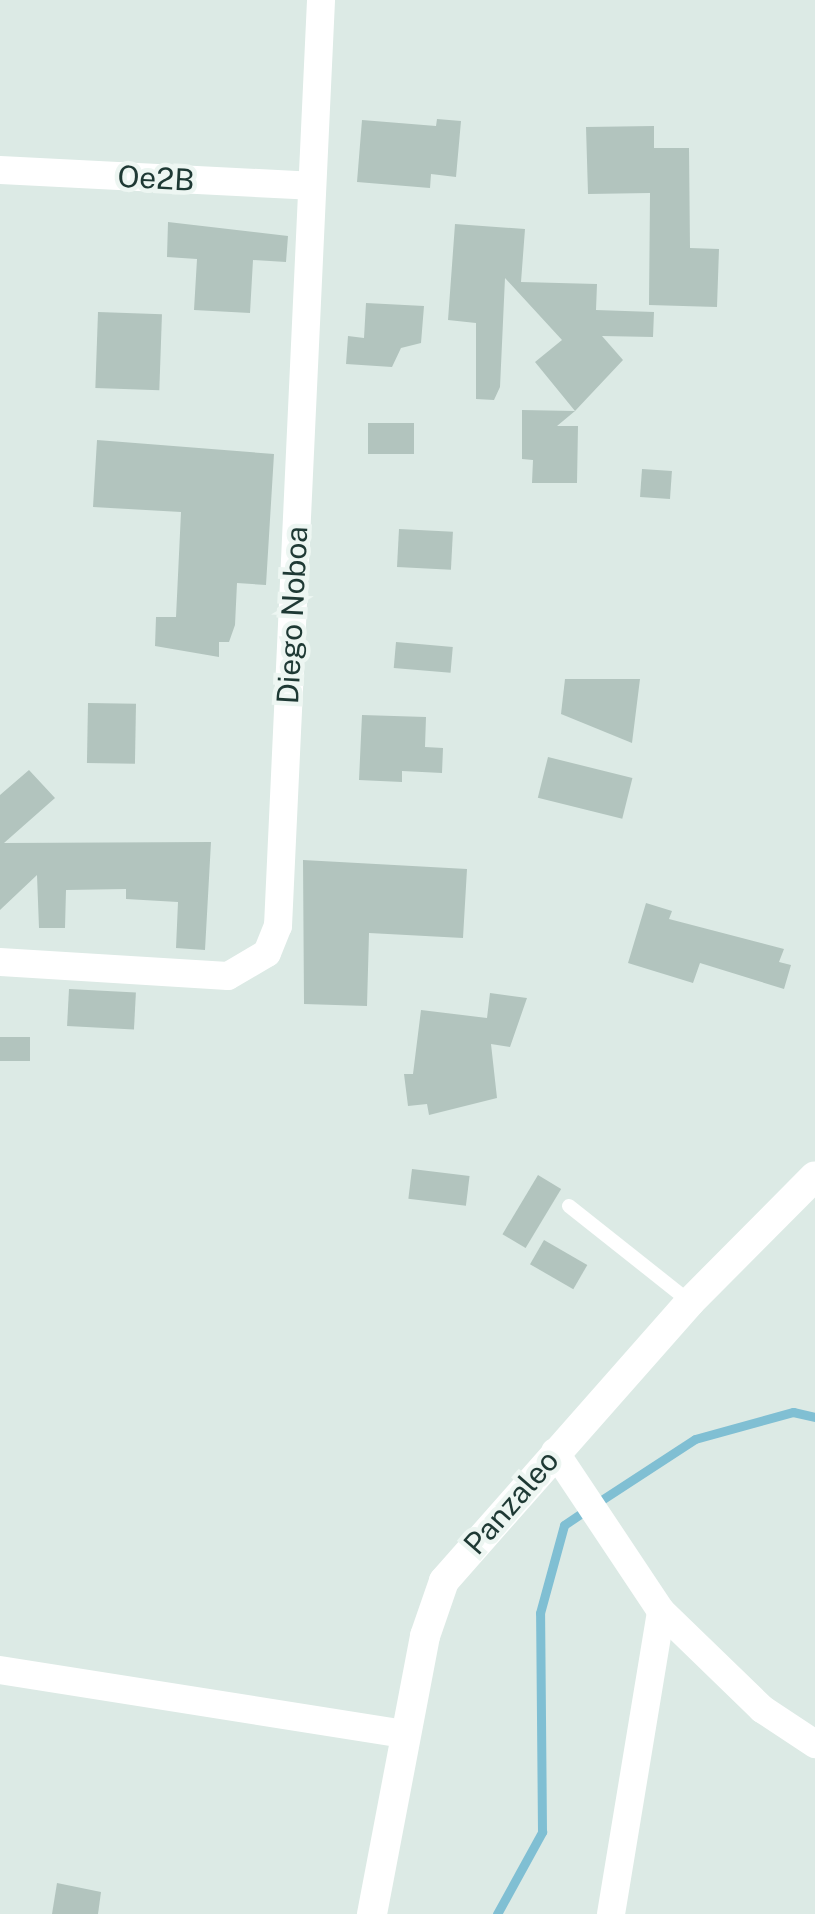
<!DOCTYPE html>
<html>
<head>
<meta charset="utf-8">
<style>
	body { margin:0 }
	#map { position:relative; width:815px; height:1914px; overflow:hidden; background:#dceae5; font-family:"Public Sans",sans-serif }
	div>[style] { position:absolute }
	.stream>* { height:9px; margin:-4.5px; padding:0 4.5px; transform-origin:4.5px; border-radius:4.5px; background:#80bfd3 }
	.building>* { inset:0; background:#b2c4be; transform-origin:0 0 }
	.service>* { height:14px; margin:-7px; padding:0 7px; transform-origin:7px; border-radius:7px; background:#fff }
	.minor>* { height:28px; margin:-14px; padding:0 14px; transform-origin:14px; border-radius:14px; background:#fff }
	.tertiary>* { height:30px; margin:-15px; padding:0 15px; transform-origin:15px; border-radius:15px; background:#fff }
	span { translate:-50% -50%; white-space:nowrap; text-align:center; line-height:1.15; -webkit-text-stroke:9px #edf6f2; paint-order:stroke }
	.street-label { font-size:30px; color:#1e3934 }
</style>
</head>
<body>
<div id="map">
	<div class="stream">
		<i style="left:600px;top:1501px;width:113px;rotate:-33.1deg"></i>
		<i style="left:695px;top:1439px;width:102px;rotate:-15.4deg"></i>
		<i style="left:793px;top:1412px;width:23px;rotate:13deg"></i>
		<i style="left:497px;top:1914px;width:94px;rotate:-61.2deg"></i>
		<i style="left:542px;top:1832px;width:219px;rotate:-90.5deg"></i>
		<i style="left:540px;top:1613px;width:91px;rotate:-74.7deg"></i>
		<i style="left:564px;top:1525px;width:25px;rotate:-34deg"></i>
	</div>
	<div class="building">
		<i style="clip-path:polygon(437px 119px,461px 121px,456px 177px,431px 174px,430px 188px,357px 182px,362px 120px,436px 126px)"></i>
		<i style="clip-path:polygon(654px 126px,654px 148px,689px 148px,690px 248px,719px 249px,717px 307px,649px 305px,650px 193px,588px 194px,586px 127px)"></i>
		<i style="clip-path:polygon(168px 222px,288px 236px,286px 262px,253px 260px,250px 313px,194px 310px,197px 259px,167px 257px)"></i>
		<i style="clip-path:polygon(455px 224px,525px 229px,521px 282px,597px 284px,596px 310px,654px 312px,653px 337px,602px 336px,623px 360px,575px 411px,535px 362px,562px 340px,505px 278px,500px 387px,494px 400px,476px 399px,476px 323px,448px 320px)"></i>
		<i style="clip-path:polygon(366px 303px,424px 306px,421px 343px,401px 348px,392px 367px,346px 364px,348px 336px,364px 338px)"></i>
		<i style="left:98px;top:312px;width:64px;height:76px;rotate:2deg"></i>
		<i style="clip-path:polygon(522px 410px,575px 411px,557px 426px,578px 426px,577px 483px,532px 483px,533px 460px,522px 459px)"></i>
		<i style="left:368px;top:423px;width:46px;height:31px"></i>
		<i style="clip-path:polygon(97px 440px,274px 454px,266px 585px,237px 583px,235px 625px,229px 642px,219px 642px,219px 657px,155px 646px,156px 617px,176px 617px,181px 512px,93px 507px)"></i>
		<i style="left:642px;top:469px;width:30px;height:28px;rotate:4deg"></i>
		<i style="left:399px;top:529px;width:54px;height:38px;rotate:3deg"></i>
		<i style="left:396px;top:642px;width:57px;height:26px;rotate:5deg"></i>
		<i style="clip-path:polygon(565px 679px,640px 679px,632px 743px,561px 714px)"></i>
		<i style="left:88px;top:703px;width:48px;height:60px;rotate:1deg"></i>
		<i style="clip-path:polygon(362px 715px,426px 717px,425px 747px,443px 748px,442px 773px,402px 771px,402px 782px,359px 780px)"></i>
		<i style="left:548px;top:757px;width:87px;height:42px;rotate:14deg"></i>
		<i style="clip-path:polygon(29px 770px,55px 798px,4px 843px,211px 842px,205px 950px,176px 948px,178px 902px,126px 899px,126px 889px,66px 890px,65px 928px,39px 928px,37px 875px,0 910px,0 795px)"></i>
		<i style="clip-path:polygon(303px 860px,467px 869px,463px 938px,369px 933px,367px 1006px,304px 1004px)"></i>
		<i style="clip-path:polygon(646px 903px,672px 911px,669px 919px,784px 949px,779px 962px,791px 965px,784px 989px,700px 963px,693px 983px,628px 963px)"></i>
		<i style="left:69px;top:989px;width:67px;height:37px;rotate:3deg"></i>
		<i style="clip-path:polygon(490px 993px,527px 998px,510px 1047px,491px 1044px,497px 1098px,429px 1115px,427px 1104px,408px 1106px,404px 1074px,413px 1074px,421px 1010px,487px 1018px)"></i>
		<i style="left:0;top:1037px;width:30px;height:24px"></i>
		<i style="left:412px;top:1169px;width:58px;height:30px;rotate:7deg"></i>
		<i style="left:538px;top:1175px;width:27px;height:69px;rotate:31deg"></i>
		<i style="left:544px;top:1240px;width:50px;height:28px;rotate:30deg"></i>
		<i style="clip-path:polygon(57px 1883px,101px 1892px,98px 1914px,52px 1914px)"></i>
	</div>
	<div class="service">
		<i style="left:569px;top:1206px;width:154px;rotate:38.4deg"></i>
	</div>
	<div class="minor">
		<i style="left:0;top:170px;width:311px;rotate:2.9deg"></i>
		<i style="left:0;top:962px;width:228px;rotate:3.5deg"></i>
		<i style="left:228px;top:976px;width:45px;rotate:-30.5deg"></i>
		<i style="left:267px;top:953px;width:29px;rotate:-68deg"></i>
		<i style="left:278px;top:926px;width:927px;rotate:-87.34deg"></i>
		<i style="left:555px;top:1452px;width:191px;rotate:56.3deg"></i>
		<i style="left:661px;top:1611px;width:141px;rotate:44.1deg"></i>
		<i style="left:762px;top:1709px;width:64px;rotate:33.4deg"></i>
		<i style="left:0;top:1670px;width:410px;rotate:9deg"></i>
		<i style="left:611px;top:1914px;width:307px;rotate:-80.6deg"></i>
	</div>
	<div class="tertiary">
		<i style="left:372px;top:1914px;width:283px;rotate:-79.2deg"></i>
		<i style="left:425px;top:1636px;width:58px;rotate:-70.9deg"></i>
		<i style="left:444px;top:1581px;width:372px;rotate:-48.6deg"></i>
		<i style="left:690px;top:1302px;width:177px;rotate:-45.2deg"></i>
	</div>
	<div class="street-label">
		<span style="left:156px;top:178px;rotate:3deg">Oe2B</span>
		<span style="left:292px;top:615px;rotate:-87deg">Diego Noboa</span>
		<span style="left:511px;top:1502px;rotate:-49deg">Panzaleo</span>
	</div>
</div>
</body>
</html>
